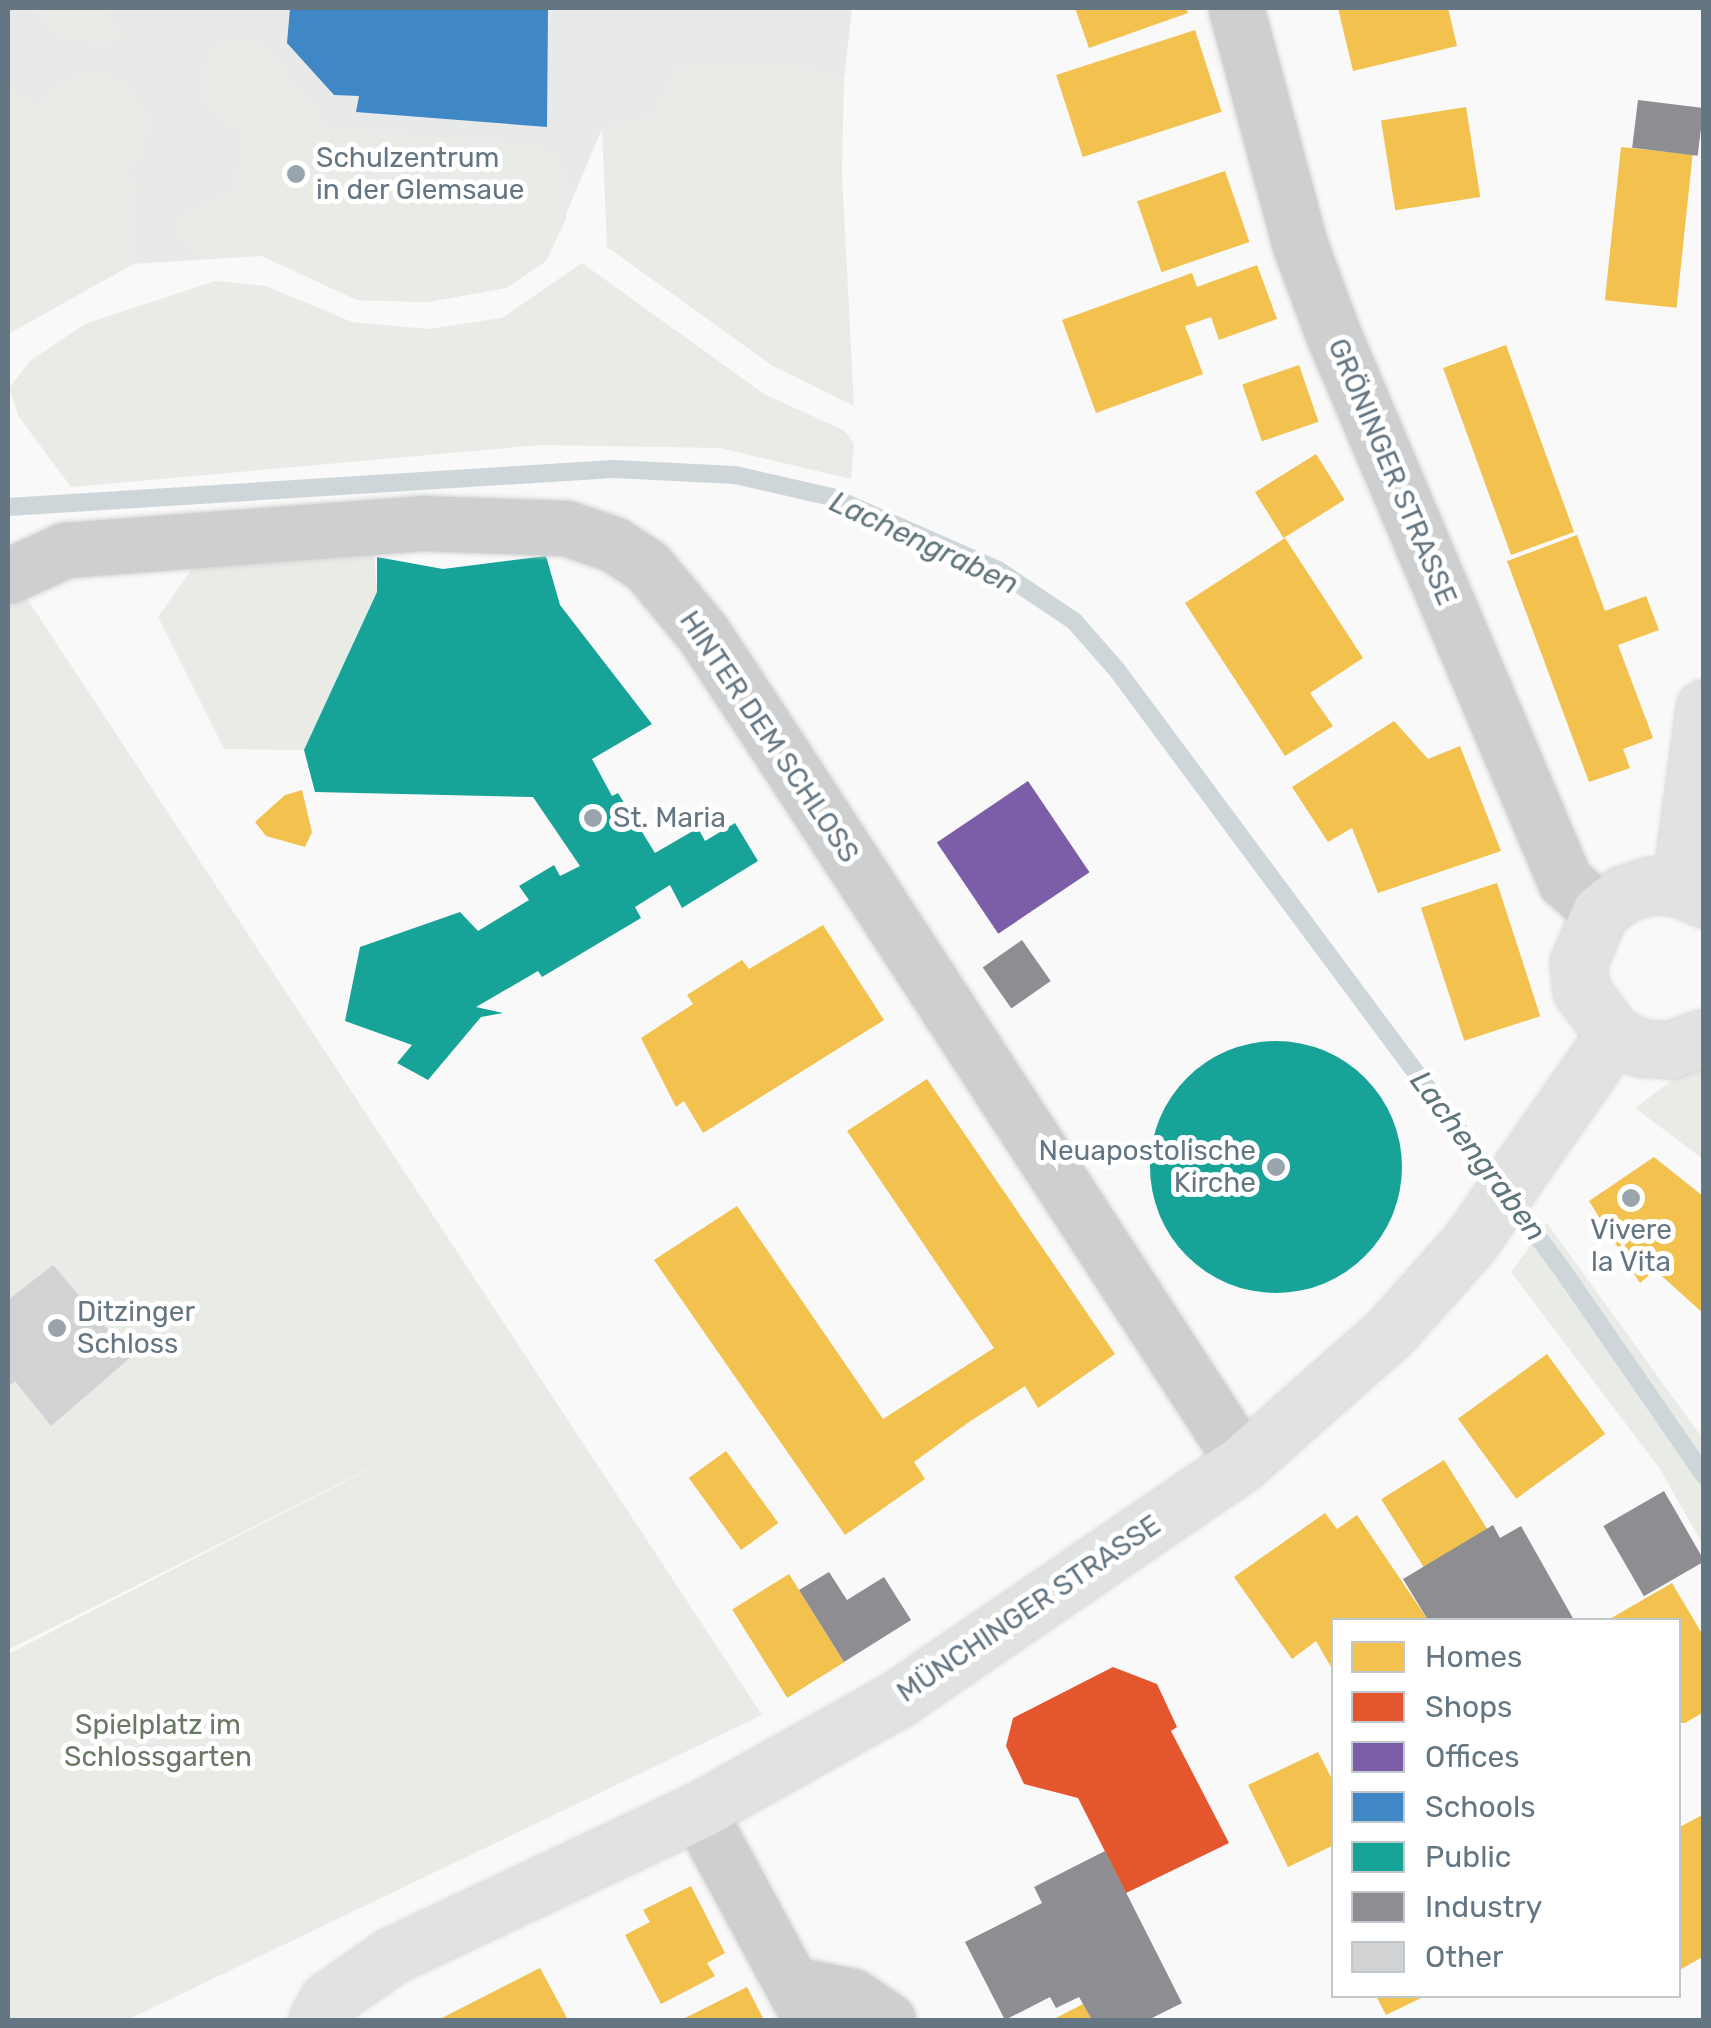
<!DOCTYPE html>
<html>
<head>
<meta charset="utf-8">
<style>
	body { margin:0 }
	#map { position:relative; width:1711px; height:2028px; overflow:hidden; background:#f9f9f9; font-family:Rubik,sans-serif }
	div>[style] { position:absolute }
	.built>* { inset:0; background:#e8e9e9 }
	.green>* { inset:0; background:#e8ebe6 }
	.homes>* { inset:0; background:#f2c14e; transform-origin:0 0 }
	.shops>* { inset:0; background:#e4572e }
	.offices>* { inset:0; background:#7b5ea7; transform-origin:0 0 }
	.schools>* { inset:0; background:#3f88c5 }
	.public>* { inset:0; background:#17a398 }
	.round { border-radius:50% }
	.industry>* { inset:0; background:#8d8d92; transform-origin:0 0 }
	.stream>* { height:18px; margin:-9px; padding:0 9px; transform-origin:9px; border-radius:9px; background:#ced6d9 }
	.building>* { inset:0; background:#d0d2d3 }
	.roads { filter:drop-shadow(0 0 2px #d5d6d7) drop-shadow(0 0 2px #d5d6d7) }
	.minor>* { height:55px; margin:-27.5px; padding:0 27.5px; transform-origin:27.5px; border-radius:27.5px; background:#cecfd0 }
	.major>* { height:55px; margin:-27.5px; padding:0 27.5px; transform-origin:27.5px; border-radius:27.5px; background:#e1e2e2 }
	.dots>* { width:28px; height:28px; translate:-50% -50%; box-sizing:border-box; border:5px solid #fff; border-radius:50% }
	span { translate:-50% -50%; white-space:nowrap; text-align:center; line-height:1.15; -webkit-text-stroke:10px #fff; paint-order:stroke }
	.poi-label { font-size:28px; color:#657683 }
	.left { translate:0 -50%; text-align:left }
	.right { translate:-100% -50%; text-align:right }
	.street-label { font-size:28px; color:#657683 }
	.park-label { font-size:28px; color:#687a64 }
	.water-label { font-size:30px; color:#60757c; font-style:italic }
	.frame { position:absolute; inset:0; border:10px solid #657683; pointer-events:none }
	.legend { position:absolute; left:1331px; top:1618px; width:350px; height:380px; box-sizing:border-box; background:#fff; border:2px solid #c1c8cd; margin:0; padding:12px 18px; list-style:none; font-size:30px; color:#657683 }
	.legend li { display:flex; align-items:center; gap:20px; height:50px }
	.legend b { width:50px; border:2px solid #c1c8cd }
</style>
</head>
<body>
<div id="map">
	<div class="built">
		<i style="clip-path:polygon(8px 8px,852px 8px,844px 80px,797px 67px,678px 66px,652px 117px,602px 129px,546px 261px,506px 288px,427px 302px,357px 300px,262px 256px,133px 264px,8px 334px)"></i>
	</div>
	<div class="green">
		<i style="clip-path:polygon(31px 8px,110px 8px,104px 21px,119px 28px,122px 40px,98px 45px,62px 36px)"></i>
		<i style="clip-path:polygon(235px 39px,262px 42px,329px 128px,534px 145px,557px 158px,569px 190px,566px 219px,546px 261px,506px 288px,427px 302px,357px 300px,262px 256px,199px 257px,177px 232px,177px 217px,231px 191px,245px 137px,201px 99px,201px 73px,211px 50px)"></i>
		<i style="clip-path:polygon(678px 66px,797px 67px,844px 80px,842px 174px,854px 406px,773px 366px,607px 247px,602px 129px,652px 117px)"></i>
		<i style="clip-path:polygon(98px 72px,131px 87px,148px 120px,141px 156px,116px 180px,137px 182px,133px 264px,8px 334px,8px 85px,39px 110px,61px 81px)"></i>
		<i style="clip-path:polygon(582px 263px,764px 394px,845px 431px,854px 444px,851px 479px,720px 448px,540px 445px,71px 487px,19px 417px,9px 388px,30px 361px,85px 324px,215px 281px,266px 286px,352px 322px,428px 329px,502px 318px)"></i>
		<i style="clip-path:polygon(373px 539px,377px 592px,304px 750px,224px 749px,158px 617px,203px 553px)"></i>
		<i style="clip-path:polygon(22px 591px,762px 1715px,127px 2020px,8px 2020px,8px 1654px,428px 1439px,8px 1650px,8px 599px)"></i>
		<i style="clip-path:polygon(1703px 1068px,1703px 1159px,1635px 1108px,1683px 1072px)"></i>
		<i style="clip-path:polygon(1547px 1223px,1703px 1439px,1703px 1545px,1660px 1469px,1511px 1272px)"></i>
	</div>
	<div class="homes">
		<i style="clip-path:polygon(1075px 8px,1186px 8px,1188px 13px,1089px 48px)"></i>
		<i style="clip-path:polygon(1338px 8px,1448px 8px,1457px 46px,1353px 71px)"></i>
		<i style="left:1195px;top:30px;width:86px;height:146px;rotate:72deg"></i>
		<i style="left:1466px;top:107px;width:91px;height:86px;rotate:81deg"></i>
		<i style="left:1621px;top:147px;width:72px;height:154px;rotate:6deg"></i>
		<i style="left:1225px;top:171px;width:75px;height:93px;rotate:71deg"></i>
		<i style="clip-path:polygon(1257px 265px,1277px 319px,1219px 340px,1211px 317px,1185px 326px,1203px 374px,1096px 413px,1062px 320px,1192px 273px,1197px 287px)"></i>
		<i style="left:1506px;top:345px;width:199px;height:67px;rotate:70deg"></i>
		<i style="left:1299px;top:365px;width:60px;height:60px;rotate:71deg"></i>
		<i style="left:1316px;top:454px;width:54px;height:72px;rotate:58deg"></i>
		<i style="clip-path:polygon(1577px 535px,1605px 611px,1646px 596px,1659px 630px,1618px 645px,1653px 738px,1623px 749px,1630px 768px,1589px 782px,1507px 561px)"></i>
		<i style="clip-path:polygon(1285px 538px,1363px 658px,1310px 693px,1333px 726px,1285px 756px,1185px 603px)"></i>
		<i style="clip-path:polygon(1394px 721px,1428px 759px,1460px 746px,1501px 851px,1378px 893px,1352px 828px,1328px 842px,1292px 787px)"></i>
		<i style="clip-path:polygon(302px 790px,312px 832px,305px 847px,266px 836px,255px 822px,285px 795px)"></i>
		<i style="left:1497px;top:883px;width:140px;height:80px;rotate:72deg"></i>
		<i style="clip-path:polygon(823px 925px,884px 1020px,703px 1133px,684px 1101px,676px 1107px,641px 1038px,693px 1004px,687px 995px,742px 960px,749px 969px)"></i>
		<i style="clip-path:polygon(927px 1079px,1115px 1354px,1038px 1408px,1025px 1386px,969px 1422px,914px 1462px,925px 1479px,845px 1535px,654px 1260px,737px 1206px,883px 1419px,994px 1348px,847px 1131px)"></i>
		<i style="clip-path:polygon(1654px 1157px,1704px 1197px,1704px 1314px,1655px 1270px,1640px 1283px,1589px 1201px)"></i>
		<i style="left:1547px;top:1354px;width:99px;height:110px;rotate:54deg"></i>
		<i style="left:726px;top:1451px;width:89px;height:46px;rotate:54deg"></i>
		<i style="left:1444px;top:1460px;width:82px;height:74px;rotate:58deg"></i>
		<i style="clip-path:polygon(1325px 1513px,1337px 1529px,1357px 1515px,1428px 1620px,1334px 1620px,1334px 1672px,1316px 1641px,1292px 1659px,1234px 1577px)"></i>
		<i style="left:789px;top:1574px;width:104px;height:67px;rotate:58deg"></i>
		<i style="clip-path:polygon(1672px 1583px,1704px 1637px,1704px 1712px,1685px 1723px,1678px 1723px,1678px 1620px,1608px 1620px)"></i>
		<i style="clip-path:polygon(1318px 1752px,1334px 1783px,1334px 1845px,1288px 1867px,1248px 1785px)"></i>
		<i style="clip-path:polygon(1704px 1814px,1704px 1956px,1678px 1971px,1678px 1828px)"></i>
		<i style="clip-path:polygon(691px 1886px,725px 1953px,707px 1963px,715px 1976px,661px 2004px,625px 1935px,650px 1922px,643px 1910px)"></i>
		<i style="clip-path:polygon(540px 1968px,568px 2020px,438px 2020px)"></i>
		<i style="clip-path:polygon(747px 1987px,764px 2020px,681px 2020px)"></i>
		<i style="clip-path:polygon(1376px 1996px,1425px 1996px,1386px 2015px)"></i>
		<i style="clip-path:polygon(1083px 2004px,1092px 2020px,1052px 2020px)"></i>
	</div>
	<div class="shops">
		<i style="clip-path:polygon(1113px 1667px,1157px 1684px,1177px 1727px,1171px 1731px,1229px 1843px,1126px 1893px,1078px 1798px,1024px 1784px,1006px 1746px,1013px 1718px)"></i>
	</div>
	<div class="offices">
		<i style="left:1028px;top:781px;width:110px;height:110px;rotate:56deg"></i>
	</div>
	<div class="schools">
		<i style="clip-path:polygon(290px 8px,548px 8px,547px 127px,356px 112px,359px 96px,334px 95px,287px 43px)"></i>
	</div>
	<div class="public">
		<i style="clip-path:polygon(546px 556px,560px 605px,652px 724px,592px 759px,612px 796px,618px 793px,655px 853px,698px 828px,705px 841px,735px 823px,758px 861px,682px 908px,670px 885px,635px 907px,641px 918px,542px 977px,538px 971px,476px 1007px,503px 1013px,481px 1017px,428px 1080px,397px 1063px,412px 1045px,345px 1021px,360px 947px,460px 912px,478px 931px,529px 900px,519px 886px,554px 865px,560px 876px,580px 866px,533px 797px,315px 792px,304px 750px,377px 592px,377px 557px,443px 569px)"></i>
		<i class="round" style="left:1150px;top:1041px;width:252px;height:252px"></i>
	</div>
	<div class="industry">
		<i style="left:1638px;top:100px;width:66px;height:48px;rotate:7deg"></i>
		<i style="left:1022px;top:940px;width:50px;height:48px;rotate:55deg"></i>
		<i style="left:1664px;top:1491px;width:81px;height:70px;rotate:60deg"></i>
		<i style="clip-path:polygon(1493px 1525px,1500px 1538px,1521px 1526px,1574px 1620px,1428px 1620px,1403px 1579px)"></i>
		<i style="clip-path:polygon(829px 1572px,847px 1600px,884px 1577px,911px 1620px,844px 1662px,799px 1590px)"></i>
		<i style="clip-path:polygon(1105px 1851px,1182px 2003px,1148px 2020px,1092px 2020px,1079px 1997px,1056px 2008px,1050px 1997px,1005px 2020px,965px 1942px,1042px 1903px,1034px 1887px)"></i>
	</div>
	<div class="stream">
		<i style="left:8px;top:507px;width:607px;rotate:-3.59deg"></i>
		<i style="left:614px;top:469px;width:121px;rotate:2.8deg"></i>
		<i style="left:735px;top:475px;width:99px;rotate:12.8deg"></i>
		<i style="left:832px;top:497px;width:181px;rotate:23.7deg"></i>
		<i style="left:998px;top:570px;width:92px;rotate:33.9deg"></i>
		<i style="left:1074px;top:621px;width:65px;rotate:48.7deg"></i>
		<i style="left:1117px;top:670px;width:745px;rotate:53.41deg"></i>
		<i style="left:1561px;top:1268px;width:252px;rotate:55.4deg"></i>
	</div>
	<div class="building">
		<i style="clip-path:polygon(53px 1265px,131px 1357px,51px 1426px,15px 1381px,8px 1387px,8px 1300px)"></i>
	</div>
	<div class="roads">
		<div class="minor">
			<i style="left:1236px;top:8px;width:245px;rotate:74.9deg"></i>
			<i style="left:1300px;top:245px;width:95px;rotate:69.7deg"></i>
			<i style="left:1333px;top:334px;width:594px;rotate:67.02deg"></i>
			<i style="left:1565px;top:881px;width:47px;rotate:41.5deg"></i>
			<i style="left:8px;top:576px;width:63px;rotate:-24.5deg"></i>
			<i style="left:65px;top:550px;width:358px;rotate:-4.3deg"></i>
			<i style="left:422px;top:523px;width:144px;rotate:2deg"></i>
			<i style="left:566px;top:528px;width:50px;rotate:18.8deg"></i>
			<i style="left:613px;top:544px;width:40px;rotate:32.9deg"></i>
			<i style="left:647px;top:566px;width:86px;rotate:50.2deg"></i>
			<i style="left:702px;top:632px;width:151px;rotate:56.6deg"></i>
			<i style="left:785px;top:758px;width:840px;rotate:56.95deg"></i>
			<i style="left:698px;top:1811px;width:238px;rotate:61.6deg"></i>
			<i style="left:792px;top:1984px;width:61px;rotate:11.3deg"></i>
			<i style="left:852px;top:1996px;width:43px;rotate:33.7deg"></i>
		</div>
		<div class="major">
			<i style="left:1680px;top:888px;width:182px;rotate:-82.4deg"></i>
			<i style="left:1704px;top:899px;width:26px;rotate:-155deg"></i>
			<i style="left:1680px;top:888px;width:29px;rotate:-174deg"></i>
			<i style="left:1651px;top:885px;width:29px;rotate:162deg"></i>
			<i style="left:1623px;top:894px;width:29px;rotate:142deg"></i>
			<i style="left:1600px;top:912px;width:56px;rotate:113.3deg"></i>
			<i style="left:1578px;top:963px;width:27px;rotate:84deg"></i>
			<i style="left:1581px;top:990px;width:56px;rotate:53.7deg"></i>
			<i style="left:1614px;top:1035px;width:30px;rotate:26deg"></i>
			<i style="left:1641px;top:1048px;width:29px;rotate:4deg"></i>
			<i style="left:1670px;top:1050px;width:36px;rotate:-21deg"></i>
			<i style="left:317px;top:2020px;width:23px;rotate:-61deg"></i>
			<i style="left:328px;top:2000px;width:77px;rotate:-34.9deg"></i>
			<i style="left:391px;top:1956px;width:340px;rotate:-25.3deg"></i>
			<i style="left:698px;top:1811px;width:227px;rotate:-29.3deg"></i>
			<i style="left:896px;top:1700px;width:421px;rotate:-34.4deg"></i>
			<i style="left:1243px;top:1462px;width:198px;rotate:-41.5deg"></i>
			<i style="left:1391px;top:1331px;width:119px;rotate:-48.4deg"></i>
			<i style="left:1470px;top:1242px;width:252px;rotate:-55.2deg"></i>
		</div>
	</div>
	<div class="dots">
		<i style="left:296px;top:174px;background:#99a4ac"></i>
		<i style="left:593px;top:818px;background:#99a4ac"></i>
		<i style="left:1276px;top:1167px;background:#99a4ac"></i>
		<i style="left:1631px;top:1198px;background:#99a4ac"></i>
		<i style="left:57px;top:1328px;background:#99a4ac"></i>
	</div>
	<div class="poi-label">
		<span class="left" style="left:316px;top:174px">Schulzentrum<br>in der Glemsaue</span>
		<span class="left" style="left:613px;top:818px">St. Maria</span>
		<span class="right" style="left:1256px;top:1167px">Neuapostolische<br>Kirche</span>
		<span style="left:1631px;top:1246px">Vivere<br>la Vita</span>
		<span class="left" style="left:77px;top:1328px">Ditzinger<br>Schloss</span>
	</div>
	<div class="street-label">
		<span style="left:1392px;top:472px;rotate:67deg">GRÖNINGER STRASSE</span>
		<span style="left:769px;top:737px;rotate:56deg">HINTER DEM SCHLOSS</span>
		<span style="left:1029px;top:1609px;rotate:-34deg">MÜNCHINGER STRASSE</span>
	</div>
	<div class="park-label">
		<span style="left:158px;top:1741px">Spielplatz im<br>Schlossgarten</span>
	</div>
	<div class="water-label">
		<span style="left:924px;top:543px;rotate:25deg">Lachengraben</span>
		<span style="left:1478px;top:1156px;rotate:53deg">Lachengraben</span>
	</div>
	<div class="frame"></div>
	<ul class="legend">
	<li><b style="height:28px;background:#f2c14e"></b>Homes</li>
	<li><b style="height:28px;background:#e4572e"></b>Shops</li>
	<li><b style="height:28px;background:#7b5ea7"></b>Offices</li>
	<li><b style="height:28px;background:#3f88c5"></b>Schools</li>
	<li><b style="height:28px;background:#17a398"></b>Public</li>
	<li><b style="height:28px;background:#8d8d92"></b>Industry</li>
	<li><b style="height:28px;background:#d0d2d3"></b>Other</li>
	</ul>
</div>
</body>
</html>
